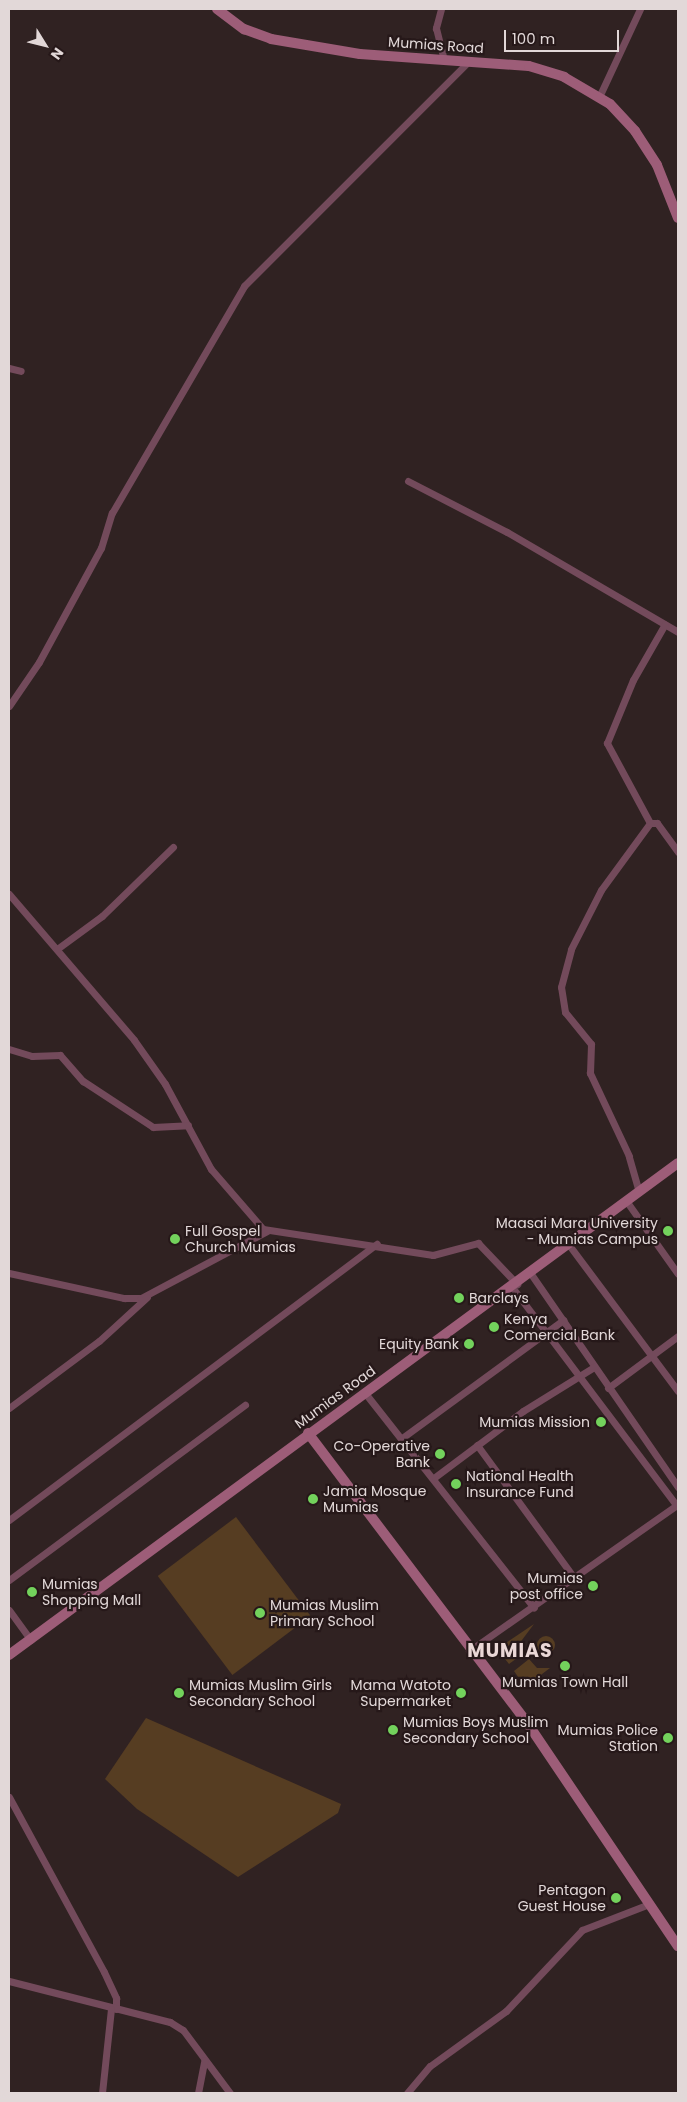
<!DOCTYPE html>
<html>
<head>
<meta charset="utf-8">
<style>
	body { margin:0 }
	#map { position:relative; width:687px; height:2102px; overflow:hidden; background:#302222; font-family:Poppins,sans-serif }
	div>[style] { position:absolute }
	.green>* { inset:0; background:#563d22; transform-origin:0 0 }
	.round { border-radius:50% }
	.street>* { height:7px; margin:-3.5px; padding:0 3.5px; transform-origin:3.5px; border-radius:3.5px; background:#734a5b }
	.secondary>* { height:10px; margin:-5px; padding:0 5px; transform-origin:5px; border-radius:5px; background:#9d5d78 }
	.dots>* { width:14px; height:14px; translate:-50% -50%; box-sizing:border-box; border:2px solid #261819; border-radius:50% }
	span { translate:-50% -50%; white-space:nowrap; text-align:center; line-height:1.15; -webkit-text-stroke:4.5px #261819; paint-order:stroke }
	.street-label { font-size:14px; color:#e2d8d8 }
	.poi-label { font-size:14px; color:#e2d8d8 }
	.right { translate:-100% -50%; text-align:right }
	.left { translate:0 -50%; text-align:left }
	.district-label { font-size:19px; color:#ead7d6; font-weight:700; letter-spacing:1px }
	.frame { position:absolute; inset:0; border:10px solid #e2d8d8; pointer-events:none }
	.north { position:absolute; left:20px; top:20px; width:50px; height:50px; -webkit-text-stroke:4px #261819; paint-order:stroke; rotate:126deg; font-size:14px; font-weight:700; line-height:20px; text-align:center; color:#e2d8d8 }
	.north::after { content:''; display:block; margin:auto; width:18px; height:22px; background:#e2d8d8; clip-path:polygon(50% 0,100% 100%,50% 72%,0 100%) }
	.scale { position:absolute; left:504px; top:30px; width:115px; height:22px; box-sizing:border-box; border:2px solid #e2d8d8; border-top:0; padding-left:6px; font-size:15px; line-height:18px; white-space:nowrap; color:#e2d8d8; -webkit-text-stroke:4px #261819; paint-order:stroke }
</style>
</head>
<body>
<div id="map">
	<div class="green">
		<i style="left:236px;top:1517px;width:124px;height:98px;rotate:53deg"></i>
		<i style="clip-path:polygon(534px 1624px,519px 1644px,524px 1653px,509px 1664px,497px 1649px)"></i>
		<i class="round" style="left:537px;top:1636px;width:18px;height:18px"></i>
		<i style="clip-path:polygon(529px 1659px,537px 1668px,550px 1668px,525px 1687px,514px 1671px)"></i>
		<i style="clip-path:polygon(146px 1718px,341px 1804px,338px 1813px,238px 1877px,137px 1809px,105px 1779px)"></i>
	</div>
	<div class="street">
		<i style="left:441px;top:9px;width:20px;rotate:105deg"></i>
		<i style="left:436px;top:28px;width:32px;rotate:76deg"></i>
		<i style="left:599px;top:97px;width:97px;rotate:-65deg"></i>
		<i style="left:9px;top:368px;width:12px;rotate:14deg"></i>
		<i style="left:408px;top:481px;width:111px;rotate:27.3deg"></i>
		<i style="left:507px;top:532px;width:198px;rotate:30.3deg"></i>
		<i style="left:9px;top:706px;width:53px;rotate:-55.7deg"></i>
		<i style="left:39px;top:662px;width:130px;rotate:-61.5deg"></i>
		<i style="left:101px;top:548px;width:37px;rotate:-73deg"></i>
		<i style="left:112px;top:513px;width:263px;rotate:-59.8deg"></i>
		<i style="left:244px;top:286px;width:318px;rotate:-45deg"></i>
		<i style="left:650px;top:823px;width:91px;rotate:-118.3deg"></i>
		<i style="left:607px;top:743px;width:68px;rotate:-67.6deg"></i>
		<i style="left:633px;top:680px;width:64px;rotate:-60.3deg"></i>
		<i style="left:9px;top:894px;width:192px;rotate:49.4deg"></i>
		<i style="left:134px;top:1040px;width:54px;rotate:54.8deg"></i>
		<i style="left:165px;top:1084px;width:97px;rotate:61.6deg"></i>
		<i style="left:211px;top:1169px;width:79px;rotate:49.1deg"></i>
		<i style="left:263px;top:1229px;width:172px;rotate:8.7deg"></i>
		<i style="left:433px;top:1255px;width:47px;rotate:-14.9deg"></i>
		<i style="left:478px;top:1243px;width:57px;rotate:46.4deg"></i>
		<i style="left:57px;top:949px;width:56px;rotate:-36.3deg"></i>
		<i style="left:102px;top:916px;width:99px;rotate:-44.2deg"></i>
		<i style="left:9px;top:1049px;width:24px;rotate:17deg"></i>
		<i style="left:32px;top:1056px;width:28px;rotate:-2deg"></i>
		<i style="left:60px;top:1055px;width:35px;rotate:49deg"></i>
		<i style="left:83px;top:1081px;width:84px;rotate:33.3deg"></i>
		<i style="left:153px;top:1127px;width:35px;rotate:-3deg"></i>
		<i style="left:639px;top:1192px;width:37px;rotate:-106deg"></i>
		<i style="left:629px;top:1156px;width:92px;rotate:-115.2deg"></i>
		<i style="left:590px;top:1073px;width:29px;rotate:-88deg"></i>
		<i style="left:591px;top:1044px;width:41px;rotate:-129.1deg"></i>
		<i style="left:565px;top:1012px;width:25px;rotate:-99deg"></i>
		<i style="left:561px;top:987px;width:39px;rotate:-75deg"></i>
		<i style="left:571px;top:949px;width:66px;rotate:-63deg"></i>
		<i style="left:601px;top:890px;width:83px;rotate:-53.8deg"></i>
		<i style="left:650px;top:823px;width:7px"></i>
		<i style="left:657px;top:823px;width:36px;rotate:54deg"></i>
		<i style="left:627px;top:1202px;width:88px;rotate:54.7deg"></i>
		<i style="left:569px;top:1245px;width:182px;rotate:53.3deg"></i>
		<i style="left:9px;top:1273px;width:118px;rotate:12.3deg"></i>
		<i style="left:124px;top:1298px;width:17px"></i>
		<i style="left:141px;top:1298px;width:143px;rotate:-28deg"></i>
		<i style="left:531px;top:1274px;width:259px;rotate:55.4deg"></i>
		<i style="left:512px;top:1287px;width:273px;rotate:53deg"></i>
		<i style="left:608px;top:1388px;width:87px;rotate:-36.6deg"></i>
		<i style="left:365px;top:1393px;width:273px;rotate:51.8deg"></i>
		<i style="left:9px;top:1408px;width:112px;rotate:-36.7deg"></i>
		<i style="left:99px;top:1341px;width:65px;rotate:-42.5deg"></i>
		<i style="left:402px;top:1438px;width:200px;rotate:-36.2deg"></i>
		<i style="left:477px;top:1445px;width:166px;rotate:53.8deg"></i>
		<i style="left:435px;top:1477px;width:110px;rotate:-36.9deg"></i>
		<i style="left:523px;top:1411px;width:84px;rotate:-31.8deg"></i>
		<i style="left:9px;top:1520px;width:460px;rotate:-36.9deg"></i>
		<i style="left:9px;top:1580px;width:294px;rotate:-36.6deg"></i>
		<i style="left:9px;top:1610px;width:37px;rotate:54deg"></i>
		<i style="left:469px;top:1651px;width:256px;rotate:-35.1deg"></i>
		<i style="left:9px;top:1797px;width:199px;rotate:61.5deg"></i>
		<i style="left:104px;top:1972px;width:29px;rotate:65deg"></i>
		<i style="left:116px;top:1998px;width:11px;rotate:90deg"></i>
		<i style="left:9px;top:1981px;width:166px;rotate:14.3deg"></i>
		<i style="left:170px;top:2022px;width:15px;rotate:32deg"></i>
		<i style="left:183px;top:2030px;width:79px;rotate:53.3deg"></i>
		<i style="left:102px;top:2093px;width:84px;rotate:-83.9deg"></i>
		<i style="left:198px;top:2093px;width:33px;rotate:-79deg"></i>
		<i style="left:407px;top:2093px;width:35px;rotate:-50deg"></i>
		<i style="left:430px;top:2066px;width:94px;rotate:-35.9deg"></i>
		<i style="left:506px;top:2011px;width:111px;rotate:-46.8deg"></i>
		<i style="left:582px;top:1930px;width:72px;rotate:-21.2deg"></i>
	</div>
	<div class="secondary">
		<i style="left:217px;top:9px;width:34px;rotate:37deg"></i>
		<i style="left:244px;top:29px;width:29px;rotate:20deg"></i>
		<i style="left:271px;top:39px;width:90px;rotate:9.6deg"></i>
		<i style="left:360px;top:54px;width:169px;rotate:4.1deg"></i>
		<i style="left:529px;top:66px;width:37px;rotate:17deg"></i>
		<i style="left:564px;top:77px;width:53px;rotate:30.4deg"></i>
		<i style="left:610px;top:104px;width:37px;rotate:47deg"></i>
		<i style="left:635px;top:131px;width:40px;rotate:57.1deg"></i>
		<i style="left:657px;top:165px;width:57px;rotate:68.4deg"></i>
		<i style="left:308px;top:1433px;width:365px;rotate:52.9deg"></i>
		<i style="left:528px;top:1724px;width:268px;rotate:56deg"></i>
		<i style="left:9px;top:1655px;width:830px;rotate:-36.33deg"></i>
	</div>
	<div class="dots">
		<i style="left:668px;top:1231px;background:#73d25c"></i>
		<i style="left:175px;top:1239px;background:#73d25c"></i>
		<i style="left:459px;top:1298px;background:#73d25c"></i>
		<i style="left:494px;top:1327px;background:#73d25c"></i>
		<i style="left:469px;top:1344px;background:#73d25c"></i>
		<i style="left:601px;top:1422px;background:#73d25c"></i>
		<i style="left:440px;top:1454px;background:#73d25c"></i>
		<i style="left:456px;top:1484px;background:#73d25c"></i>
		<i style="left:313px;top:1499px;background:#73d25c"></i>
		<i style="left:593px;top:1586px;background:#73d25c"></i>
		<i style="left:32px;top:1592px;background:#73d25c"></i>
		<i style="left:260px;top:1613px;background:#73d25c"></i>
		<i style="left:565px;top:1666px;background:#73d25c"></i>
		<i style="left:179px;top:1693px;background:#73d25c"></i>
		<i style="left:461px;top:1693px;background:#73d25c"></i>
		<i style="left:393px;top:1730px;background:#73d25c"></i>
		<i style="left:668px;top:1738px;background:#73d25c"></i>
		<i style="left:616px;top:1898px;background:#73d25c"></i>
	</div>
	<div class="street-label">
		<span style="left:436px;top:45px;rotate:4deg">Mumias Road</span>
		<span style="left:335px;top:1397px;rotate:-36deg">Mumias Road</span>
	</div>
	<div class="poi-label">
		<span class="right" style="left:658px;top:1231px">Maasai Mara University<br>- Mumias Campus</span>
		<span class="left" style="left:185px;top:1239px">Full Gospel<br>Church Mumias</span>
		<span class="left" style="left:469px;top:1298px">Barclays</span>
		<span class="left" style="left:504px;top:1327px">Kenya<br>Comercial Bank</span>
		<span class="right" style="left:459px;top:1344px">Equity Bank</span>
		<span class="right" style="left:590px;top:1422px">Mumias Mission</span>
		<span class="right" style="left:430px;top:1454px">Co-Operative<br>Bank</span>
		<span class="left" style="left:466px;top:1484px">National Health<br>Insurance Fund</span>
		<span class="left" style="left:323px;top:1499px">Jamia Mosque<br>Mumias</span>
		<span class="right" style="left:583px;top:1586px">Mumias<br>post office</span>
		<span class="left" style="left:42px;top:1592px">Mumias<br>Shopping Mall</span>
		<span class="left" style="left:270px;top:1613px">Mumias Muslim<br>Primary School</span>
		<span style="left:565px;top:1682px">Mumias Town Hall</span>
		<span class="left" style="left:189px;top:1693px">Mumias Muslim Girls<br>Secondary School</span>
		<span class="right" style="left:451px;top:1693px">Mama Watoto<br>Supermarket</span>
		<span class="left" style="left:403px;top:1730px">Mumias Boys Muslim<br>Secondary School</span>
		<span class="right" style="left:658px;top:1738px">Mumias Police<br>Station</span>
		<span class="right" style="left:606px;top:1898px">Pentagon<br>Guest House</span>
	</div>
	<div class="district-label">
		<span style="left:510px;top:1651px">MUMIAS</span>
	</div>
	<div class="frame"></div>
	<div class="north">N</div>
	<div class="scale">100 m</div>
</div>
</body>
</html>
